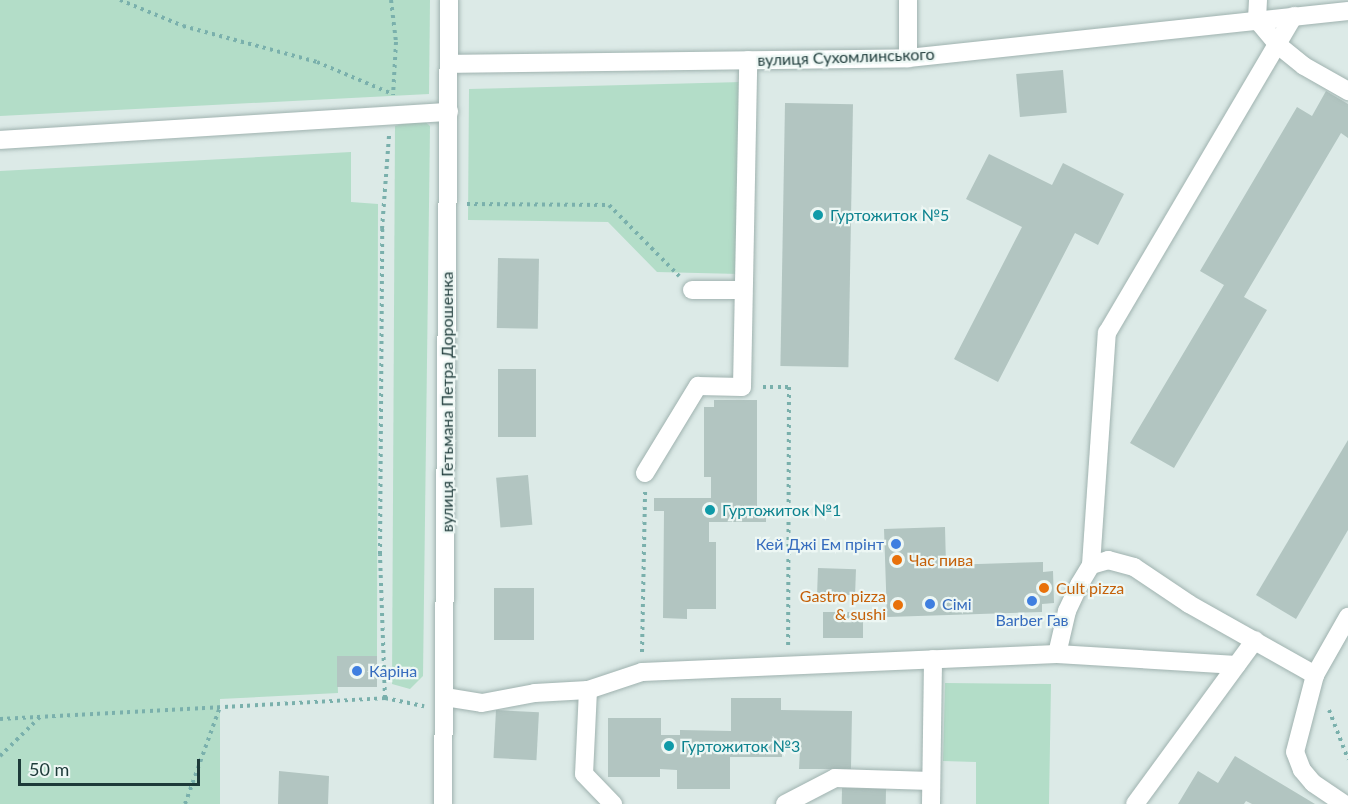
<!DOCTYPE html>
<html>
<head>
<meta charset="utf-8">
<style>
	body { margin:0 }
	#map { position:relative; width:1348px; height:804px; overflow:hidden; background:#dceae7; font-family:Lato,sans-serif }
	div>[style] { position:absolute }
	.green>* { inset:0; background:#b3ddc8 }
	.building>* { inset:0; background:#b2c5c1; transform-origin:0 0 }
	.path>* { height:4px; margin-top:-2px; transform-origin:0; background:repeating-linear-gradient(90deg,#7ab0ac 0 3px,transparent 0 7.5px) }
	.roads { filter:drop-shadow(0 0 2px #9fb2af) drop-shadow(0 0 2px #9fb2af) }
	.minor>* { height:18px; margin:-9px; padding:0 9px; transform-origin:9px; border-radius:9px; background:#fff }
	.dots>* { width:16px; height:16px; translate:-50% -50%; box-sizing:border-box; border:3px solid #edf7f4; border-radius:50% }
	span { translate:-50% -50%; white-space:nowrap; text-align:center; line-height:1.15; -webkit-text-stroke:4.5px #edf7f4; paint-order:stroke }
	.street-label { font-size:16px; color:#1d3a39 }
	.culture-label { font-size:16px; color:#0d838f }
	.left { translate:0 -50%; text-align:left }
	.shop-label { font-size:16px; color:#366cbe }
	.right { translate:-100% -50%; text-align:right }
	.food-label { font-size:16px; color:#c56008 }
	.scale { position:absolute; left:18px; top:759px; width:182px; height:27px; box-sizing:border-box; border:3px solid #1d3a39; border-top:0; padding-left:8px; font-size:18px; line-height:21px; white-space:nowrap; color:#1d3a39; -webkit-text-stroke:4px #edf7f4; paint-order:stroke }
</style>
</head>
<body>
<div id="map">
	<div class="green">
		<i style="clip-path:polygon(0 0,430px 0,429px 94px,0 116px)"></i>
		<i style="clip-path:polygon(742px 82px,739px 274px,657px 272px,608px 222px,468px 220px,469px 89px)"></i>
		<i style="clip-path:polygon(422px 119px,430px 126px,423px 676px,410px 689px,392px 684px,395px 126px)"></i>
		<i style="clip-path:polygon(351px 152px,351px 202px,378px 204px,377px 656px,337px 656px,338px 693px,220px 699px,220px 804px,0 804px,0 171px)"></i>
		<i style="clip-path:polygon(945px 683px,1051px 684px,1049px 804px,976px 804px,976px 762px,943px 761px)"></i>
	</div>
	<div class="building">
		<i style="left:1063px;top:70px;width:43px;height:47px;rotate:85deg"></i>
		<i style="clip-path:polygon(1326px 91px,1348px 104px,1348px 138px,1341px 133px,1244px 297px,1267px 310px,1174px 468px,1130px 443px,1224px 285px,1200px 271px,1297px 107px,1312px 116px)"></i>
		<i style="left:785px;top:103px;width:68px;height:263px;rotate:1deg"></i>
		<i style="clip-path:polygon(989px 154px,1052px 185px,1063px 163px,1124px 194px,1098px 245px,1075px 233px,998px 382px,954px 359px,1022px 227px,966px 199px)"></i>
		<i style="left:498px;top:258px;width:41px;height:70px;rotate:1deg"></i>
		<i style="left:498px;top:369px;width:38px;height:68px"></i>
		<i style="clip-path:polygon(714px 400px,757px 400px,757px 509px,766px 509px,766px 522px,709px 522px,709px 542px,716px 542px,716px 609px,687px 609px,687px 619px,663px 618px,664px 511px,654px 511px,654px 498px,711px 498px,711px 477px,704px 477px,704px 407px,714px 407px)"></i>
		<i style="clip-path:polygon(1348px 440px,1348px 530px,1296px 619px,1256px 595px)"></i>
		<i style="left:528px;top:475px;width:50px;height:32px;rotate:85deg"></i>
		<i style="clip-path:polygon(945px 527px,946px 565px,1043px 562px,1043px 572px,1053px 571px,1054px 603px,1042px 604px,1042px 612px,887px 617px,884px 529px)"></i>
		<i style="left:818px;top:568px;width:38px;height:26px;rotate:2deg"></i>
		<i style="left:494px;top:588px;width:40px;height:52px"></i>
		<i style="left:863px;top:612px;width:26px;height:40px;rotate:90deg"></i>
		<i style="left:337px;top:656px;width:40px;height:31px"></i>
		<i style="clip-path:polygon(731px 698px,781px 698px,781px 710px,852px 711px,851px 769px,799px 769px,800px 750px,782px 749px,782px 757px,730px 757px,730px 789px,677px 789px,677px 770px,660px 769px,660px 777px,608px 777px,608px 718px,661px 718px,661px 735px,680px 735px,680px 730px,731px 731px)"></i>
		<i style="left:496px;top:710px;width:43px;height:48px;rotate:3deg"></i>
		<i style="clip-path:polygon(1235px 756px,1315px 804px,1252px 804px,1246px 801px,1244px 804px,1178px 804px,1198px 771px,1218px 783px)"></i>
		<i style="clip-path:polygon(279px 771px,329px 776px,328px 804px,278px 804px)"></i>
		<i style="left:842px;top:788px;width:44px;height:16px;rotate:1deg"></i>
	</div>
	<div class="path">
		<i style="left:120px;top:0;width:68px;rotate:22.4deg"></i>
		<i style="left:183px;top:26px;width:139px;rotate:15deg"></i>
		<i style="left:317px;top:62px;width:79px;rotate:23deg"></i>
		<i style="left:391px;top:0;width:42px;rotate:83.2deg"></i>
		<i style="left:396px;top:42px;width:53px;rotate:93.2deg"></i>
		<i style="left:467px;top:204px;width:142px;rotate:0.4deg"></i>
		<i style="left:609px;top:205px;width:100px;rotate:45.4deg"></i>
		<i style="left:763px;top:387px;width:26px"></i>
		<i style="left:789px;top:387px;width:260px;rotate:90.2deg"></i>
		<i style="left:642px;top:652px;width:160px;rotate:-88.9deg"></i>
		<i style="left:385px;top:698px;width:144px;rotate:-92deg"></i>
		<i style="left:380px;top:554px;width:325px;rotate:-89.6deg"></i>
		<i style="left:382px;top:229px;width:94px;rotate:-85.7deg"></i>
		<i style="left:1329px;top:710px;width:53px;rotate:68.8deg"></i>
		<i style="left:0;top:719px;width:386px;rotate:-3.1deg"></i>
		<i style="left:385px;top:698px;width:40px;rotate:12deg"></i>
		<i style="left:0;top:756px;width:56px;rotate:-44.3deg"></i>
		<i style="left:185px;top:804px;width:103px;rotate:-70.2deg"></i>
	</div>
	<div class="roads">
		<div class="minor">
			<i style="left:1258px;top:0;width:20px;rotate:93deg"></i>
			<i style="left:1257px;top:20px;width:33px;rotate:50deg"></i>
			<i style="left:1278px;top:45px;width:33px;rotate:39deg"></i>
			<i style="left:1304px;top:66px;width:51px;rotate:29.6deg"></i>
			<i style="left:908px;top:58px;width:58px;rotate:-90deg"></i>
			<i style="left:449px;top:64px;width:459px;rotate:-0.7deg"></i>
			<i style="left:908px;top:58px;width:443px;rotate:-6.1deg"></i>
			<i style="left:0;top:140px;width:450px;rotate:-3.6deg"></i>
			<i style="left:692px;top:290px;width:51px"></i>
			<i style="left:645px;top:473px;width:102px;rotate:-58.7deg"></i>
			<i style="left:698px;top:386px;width:44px;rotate:1.3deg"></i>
			<i style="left:742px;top:387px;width:327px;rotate:-88.9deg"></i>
			<i style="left:1091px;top:565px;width:233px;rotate:-86.1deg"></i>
			<i style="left:1107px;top:333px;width:368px;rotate:-59.5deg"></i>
			<i style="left:1057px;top:654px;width:44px;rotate:-76.9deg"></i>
			<i style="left:1067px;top:611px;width:29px;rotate:-65deg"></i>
			<i style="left:1079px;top:585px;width:23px;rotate:-59deg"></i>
			<i style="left:1091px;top:565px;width:18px;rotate:-16deg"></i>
			<i style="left:1108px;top:560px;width:27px;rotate:15deg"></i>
			<i style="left:1134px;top:567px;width:66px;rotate:33.9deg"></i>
			<i style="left:1189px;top:604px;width:145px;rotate:29.4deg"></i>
			<i style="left:588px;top:690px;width:84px;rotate:92.7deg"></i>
			<i style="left:584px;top:774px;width:42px;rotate:46deg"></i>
			<i style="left:445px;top:697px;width:37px;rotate:9deg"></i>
			<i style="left:482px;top:703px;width:54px;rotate:-10.7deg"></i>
			<i style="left:535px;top:693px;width:53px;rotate:-3.2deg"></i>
			<i style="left:588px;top:690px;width:57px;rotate:-18.4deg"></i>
			<i style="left:642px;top:672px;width:415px;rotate:-2.5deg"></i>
			<i style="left:1057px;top:654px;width:180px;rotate:3.5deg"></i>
			<i style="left:443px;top:804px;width:804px;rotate:-89.57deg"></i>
			<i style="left:785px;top:804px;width:56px;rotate:-27.5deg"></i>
			<i style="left:835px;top:778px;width:96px;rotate:1.8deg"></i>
			<i style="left:931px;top:804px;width:145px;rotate:-89.2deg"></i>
			<i style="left:1135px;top:804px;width:203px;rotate:-53.8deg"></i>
			<i style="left:1344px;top:804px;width:37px;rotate:-146deg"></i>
			<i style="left:1313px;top:783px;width:17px;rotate:-130deg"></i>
			<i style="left:1302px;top:770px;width:19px;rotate:-111deg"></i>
			<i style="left:1295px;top:752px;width:80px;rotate:-75.4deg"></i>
			<i style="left:1315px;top:675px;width:67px;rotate:-60.4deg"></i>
		</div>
	</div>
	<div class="dots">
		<i style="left:818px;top:215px;background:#0f9aa8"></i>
		<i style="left:710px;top:510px;background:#0f9aa8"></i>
		<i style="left:896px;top:544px;background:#3f7fe0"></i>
		<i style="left:897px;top:560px;background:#e8710a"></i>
		<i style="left:1044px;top:588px;background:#e8710a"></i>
		<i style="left:1032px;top:601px;background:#3f7fe0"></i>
		<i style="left:930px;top:604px;background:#3f7fe0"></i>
		<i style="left:898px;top:605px;background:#e8710a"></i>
		<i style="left:357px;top:671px;background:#3f7fe0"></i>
		<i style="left:669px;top:746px;background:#0f9aa8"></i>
	</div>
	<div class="street-label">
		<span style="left:846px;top:57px;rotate:-2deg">вулиця Сухомлинського</span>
		<span style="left:447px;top:402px;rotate:-90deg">вулиця Гетьмана Петра Дорошенка</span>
	</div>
	<div class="culture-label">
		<span class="left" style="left:830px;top:215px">Гуртожиток №5</span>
		<span class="left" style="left:722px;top:510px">Гуртожиток №1</span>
		<span class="left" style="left:681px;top:746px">Гуртожиток №3</span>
	</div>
	<div class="shop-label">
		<span class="right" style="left:884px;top:544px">Кей Джі Ем прінт</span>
		<span class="left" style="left:942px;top:604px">Сімі</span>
		<span style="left:1032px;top:620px">Barber Гав</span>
		<span class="left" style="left:369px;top:671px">Каріна</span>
	</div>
	<div class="food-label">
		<span class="left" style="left:909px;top:560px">Час пива</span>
		<span class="left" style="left:1056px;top:588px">Cult pizza</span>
		<span class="right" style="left:886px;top:605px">Gastro pizza<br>&amp; sushi</span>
	</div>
	<div class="scale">50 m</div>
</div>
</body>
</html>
